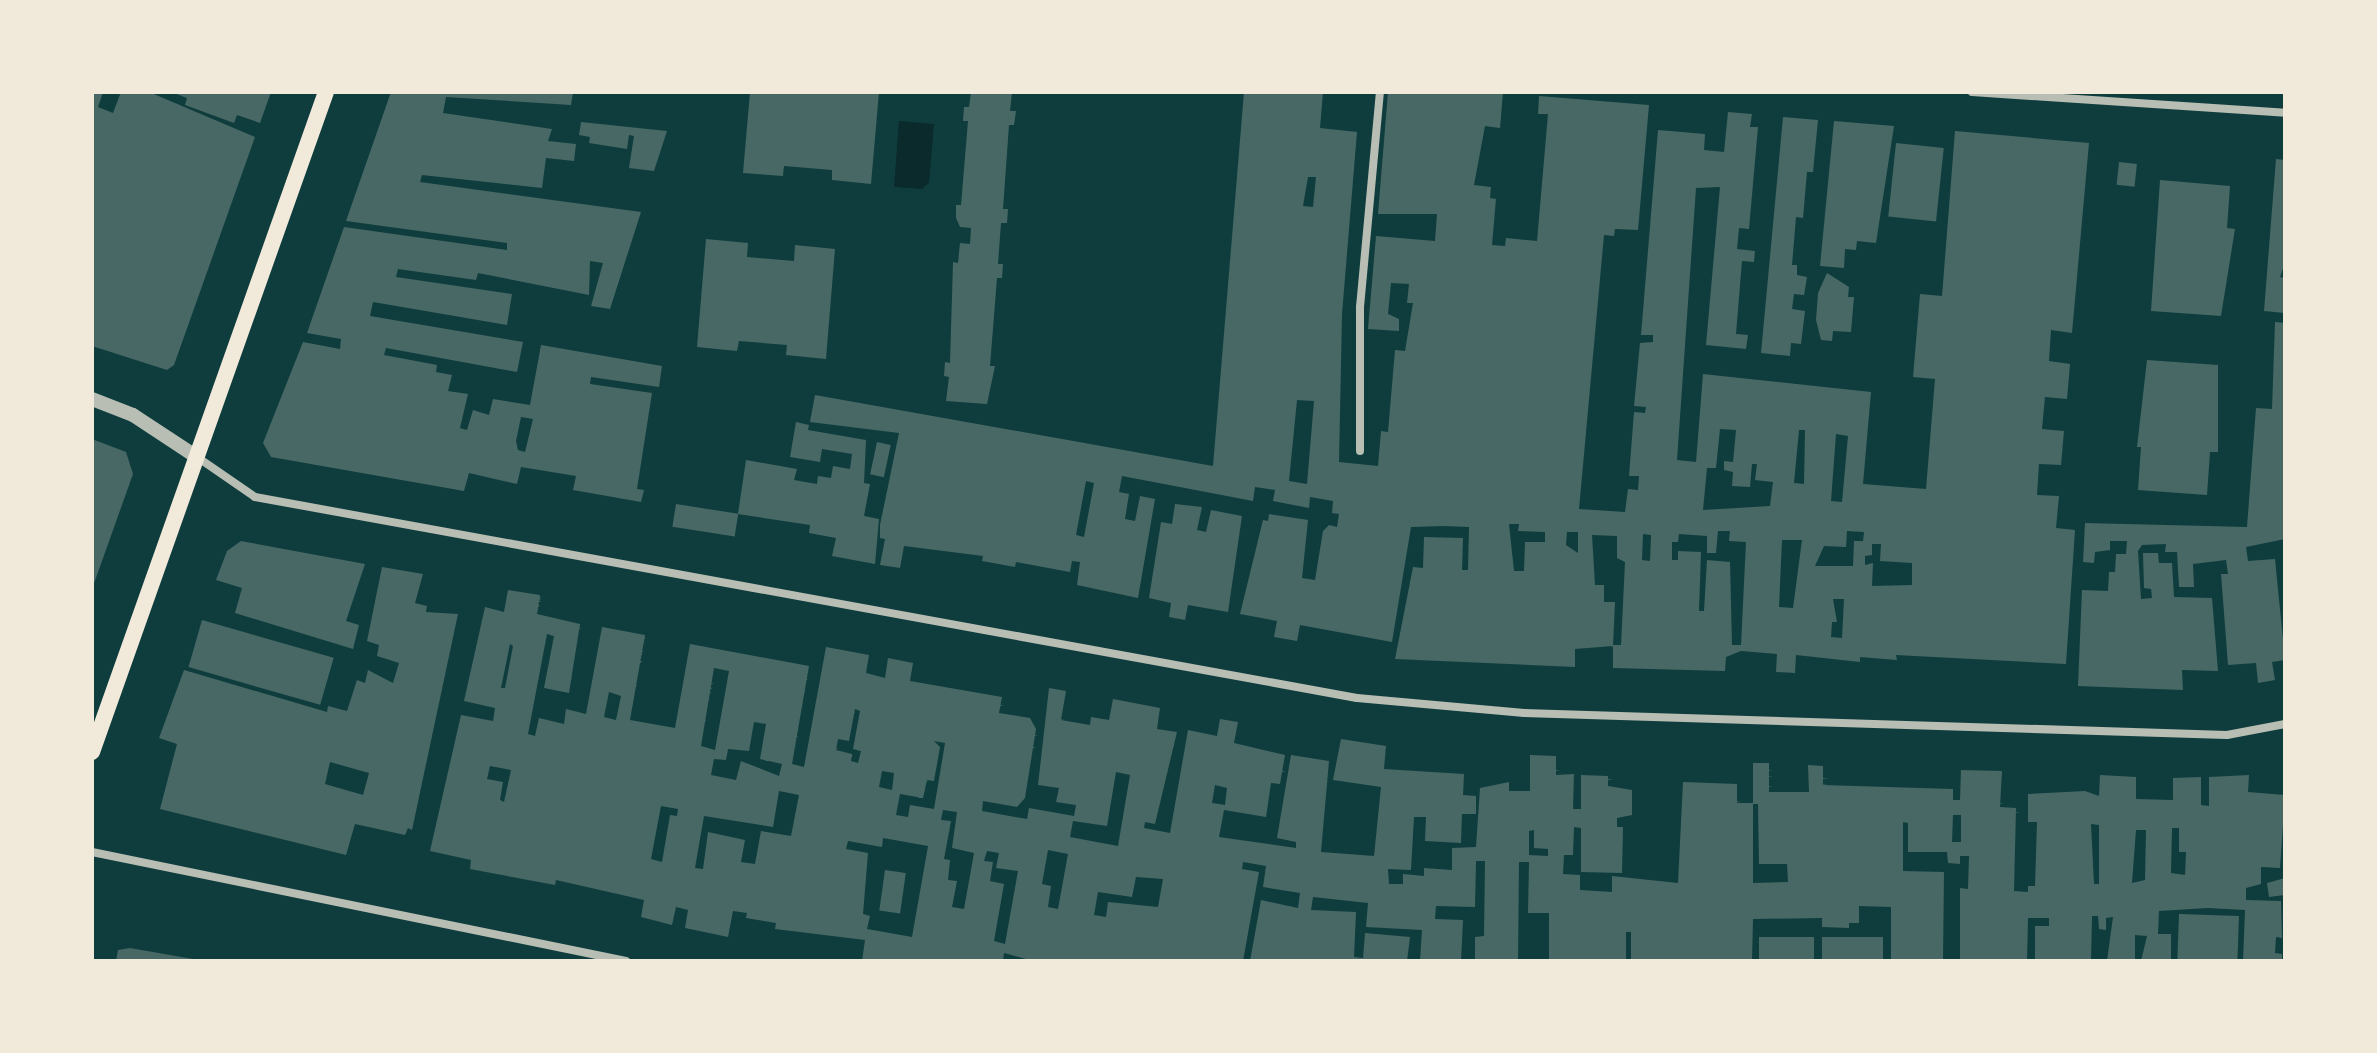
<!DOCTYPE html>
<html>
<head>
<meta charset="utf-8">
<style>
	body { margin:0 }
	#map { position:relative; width:2377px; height:1053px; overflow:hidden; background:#0f3d3e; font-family:"Sofia Sans Condensed",sans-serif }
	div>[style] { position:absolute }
	.water>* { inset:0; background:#0a2a2b }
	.building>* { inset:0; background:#486865; transform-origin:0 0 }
	.minor>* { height:8px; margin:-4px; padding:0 4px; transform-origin:4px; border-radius:4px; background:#b8beb3 }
	.tertiary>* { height:14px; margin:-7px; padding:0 7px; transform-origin:7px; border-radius:7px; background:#b8beb3 }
	.secondary>* { height:16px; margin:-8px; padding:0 8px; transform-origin:8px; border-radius:8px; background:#f1e9da }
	span { translate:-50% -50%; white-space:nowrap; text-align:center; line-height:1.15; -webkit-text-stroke:6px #f1e9da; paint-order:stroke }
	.frame { position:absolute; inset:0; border:94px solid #f1e9da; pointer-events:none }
</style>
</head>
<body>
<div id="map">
	<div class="water">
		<i style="clip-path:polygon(899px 121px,934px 124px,929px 183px,922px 189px,894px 187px)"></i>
	</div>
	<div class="building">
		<i style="clip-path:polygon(92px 92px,103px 92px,98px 107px,113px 113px,121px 92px,149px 92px,255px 137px,174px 365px,167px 370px,92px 346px)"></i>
		<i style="clip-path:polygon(171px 92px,271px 92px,260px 123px,237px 115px,234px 123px,185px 105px,187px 98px)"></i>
		<i style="clip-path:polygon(evenodd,391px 92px,573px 92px,571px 105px,446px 97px,443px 113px,552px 129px,548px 141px,576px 144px,574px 161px,546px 158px,542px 188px,422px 175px,420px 182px,641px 212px,610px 309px,591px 306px,603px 263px,590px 261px,589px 295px,478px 273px,476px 280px,398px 269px,396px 277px,512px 294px,507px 325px,373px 302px,370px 316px,523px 342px,517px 372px,386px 348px,384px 355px,437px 365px,436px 372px,452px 375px,448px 391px,468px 394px,460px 428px,467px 430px,473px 410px,489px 415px,493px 399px,530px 405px,541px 345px,662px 366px,659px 387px,591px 377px,590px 384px,652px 393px,637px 489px,644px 490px,641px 502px,573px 490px,576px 476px,521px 467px,517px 484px,469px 473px,464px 491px,271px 457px,263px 443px,303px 342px,340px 349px,341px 339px,307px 333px,344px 227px,507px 250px,507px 243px,346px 221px,391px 92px,521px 417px,533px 419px,525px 452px,518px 450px,516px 441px,521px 417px)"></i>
		<i style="clip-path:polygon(750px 92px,879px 92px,871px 184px,832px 180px,832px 170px,784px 166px,783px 176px,743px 173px)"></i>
		<i style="clip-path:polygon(971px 92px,1012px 92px,1010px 111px,1016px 111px,1014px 125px,1009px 125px,1003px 209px,1008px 209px,1007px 223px,1001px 223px,998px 264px,1003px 264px,1002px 278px,997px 278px,990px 366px,995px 366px,987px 404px,946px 401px,949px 377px,944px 376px,945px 362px,950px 363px,953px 262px,958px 263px,960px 243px,970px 244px,971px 228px,960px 227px,956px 218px,956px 205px,961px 205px,968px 121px,963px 121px,964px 107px,969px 107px)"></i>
		<i style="clip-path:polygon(evenodd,1244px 92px,1323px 92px,1320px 128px,1357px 132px,1342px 314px,1339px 462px,1378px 466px,1381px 431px,1388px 432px,1395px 350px,1405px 351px,1413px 303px,1407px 303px,1409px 284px,1391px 283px,1388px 314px,1399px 319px,1399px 331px,1368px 329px,1376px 236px,1435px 241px,1437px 214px,1378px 214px,1388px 92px,1503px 92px,1500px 128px,1485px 126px,1474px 185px,1491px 187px,1490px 198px,1496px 199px,1492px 245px,1505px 246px,1506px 238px,1537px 241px,1548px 114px,1538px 114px,1539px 96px,1649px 105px,1638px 230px,1615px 229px,1614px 236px,1604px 235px,1579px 509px,1625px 512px,1628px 489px,1638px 490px,1639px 476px,1629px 476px,1634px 412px,1645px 413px,1646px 407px,1634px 406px,1640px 343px,1653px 342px,1653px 335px,1641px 335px,1658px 130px,1705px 134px,1704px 150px,1724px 152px,1728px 112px,1752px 114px,1750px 127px,1758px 127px,1749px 229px,1739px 228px,1737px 249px,1755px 251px,1754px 262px,1742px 261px,1736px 334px,1748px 335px,1746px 349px,1706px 345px,1720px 187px,1696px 188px,1677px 460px,1696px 462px,1703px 374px,1871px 392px,1863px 484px,1926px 489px,1935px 379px,1913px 377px,1920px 294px,1942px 296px,1955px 131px,2089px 143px,2072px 333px,2051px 330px,2049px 361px,2070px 364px,2067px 399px,2045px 397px,2042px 429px,2064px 431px,2061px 465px,2039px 464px,2037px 495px,2059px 496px,2056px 528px,2075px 530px,2066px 664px,1896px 655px,1897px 660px,1860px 657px,1860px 662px,1796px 655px,1795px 673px,1776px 672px,1777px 654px,1741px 651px,1726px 657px,1725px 671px,1613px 668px,1613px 645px,1621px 645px,1625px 562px,1617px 558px,1617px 536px,1592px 535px,1595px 585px,1604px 585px,1604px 602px,1615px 602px,1613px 646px,1575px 649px,1575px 667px,1395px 659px,1413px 567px,1423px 568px,1424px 537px,1463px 538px,1462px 570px,1468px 570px,1469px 527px,1444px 526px,1411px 527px,1392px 642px,1300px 625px,1297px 641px,1274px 637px,1277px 621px,1240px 614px,1263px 520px,1268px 521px,1269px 514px,1308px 520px,1302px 578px,1315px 580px,1323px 531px,1329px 525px,1337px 527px,1339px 514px,1332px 513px,1333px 501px,1310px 497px,1309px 508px,1273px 501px,1275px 490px,1255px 487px,1253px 501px,1122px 476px,1119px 492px,1129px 494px,1125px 519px,1135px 521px,1140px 496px,1155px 499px,1138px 598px,1077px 585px,1080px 562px,1072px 561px,1070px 572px,1016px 562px,1015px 567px,982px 561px,983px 556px,904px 546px,900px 568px,880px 565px,885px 539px,880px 538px,880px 525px,899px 433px,810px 422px,815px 395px,1213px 466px,1244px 92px,1308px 177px,1316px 177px,1313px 207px,1303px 206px,1308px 177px,1244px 92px,1297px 400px,1314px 401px,1307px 484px,1289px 481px,1297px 400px,1244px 92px,1720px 429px,1736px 430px,1733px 462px,1724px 461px,1724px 470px,1733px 472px,1732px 486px,1750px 487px,1752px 464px,1757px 464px,1755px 480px,1773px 482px,1770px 506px,1703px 510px,1707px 468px,1716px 468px,1720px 429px,1244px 92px,1799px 430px,1805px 430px,1804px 484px,1794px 483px,1799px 430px,1244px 92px,1836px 434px,1848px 436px,1842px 502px,1831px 501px,1836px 434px,1244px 92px,1086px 481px,1094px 483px,1084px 537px,1076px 535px,1086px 481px,1244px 92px,1509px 524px,1519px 524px,1518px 531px,1545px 532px,1545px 542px,1525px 542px,1524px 571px,1514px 571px,1509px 524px,1244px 92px,1718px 531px,1730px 531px,1729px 541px,1746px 542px,1741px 645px,1732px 645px,1730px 562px,1707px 560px,1704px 611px,1699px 611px,1701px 552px,1678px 551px,1678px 560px,1672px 560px,1672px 542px,1678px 542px,1679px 534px,1707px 536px,1707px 553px,1716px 553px,1718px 531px,1244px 92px,1847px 531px,1864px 532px,1863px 541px,1854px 541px,1853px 566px,1815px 566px,1824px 546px,1846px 547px,1847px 531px,1244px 92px,1567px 532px,1578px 532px,1578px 553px,1566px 545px,1567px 532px,1244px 92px,1643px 534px,1651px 535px,1650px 561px,1642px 560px,1643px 534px,1244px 92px,1782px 540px,1802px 540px,1793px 608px,1779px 607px,1782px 540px,1244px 92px,1872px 544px,1881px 544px,1880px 561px,1912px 563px,1912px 585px,1872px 586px,1873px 563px,1865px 565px,1865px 556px,1872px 555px,1872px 544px,1244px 92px,1833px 599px,1844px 599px,1842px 638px,1831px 637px,1832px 622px,1837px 622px,1833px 599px)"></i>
		<i style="clip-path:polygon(1783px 117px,1818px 120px,1813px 172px,1807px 172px,1803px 218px,1796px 217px,1792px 265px,1797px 265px,1797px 275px,1807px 277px,1804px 295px,1794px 294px,1792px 309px,1805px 311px,1801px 344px,1791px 343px,1790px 356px,1761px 353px)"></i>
		<i style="clip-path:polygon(1834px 121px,1894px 126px,1876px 243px,1857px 241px,1856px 250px,1845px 249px,1844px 268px,1820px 266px)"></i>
		<i style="clip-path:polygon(581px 122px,667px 131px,654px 171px,629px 168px,634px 136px,629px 135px,627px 149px,589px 143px,590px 137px,579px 135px)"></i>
		<i style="left:1896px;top:143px;width:48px;height:74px;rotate:6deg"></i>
		<i style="clip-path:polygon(2276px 159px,2285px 160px,2285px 263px,2280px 277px,2285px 278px,2285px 313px,2264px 311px)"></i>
		<i style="left:2119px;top:162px;width:18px;height:23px;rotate:6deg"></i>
		<i style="clip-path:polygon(2160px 180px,2230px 186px,2227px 228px,2235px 229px,2221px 316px,2151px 311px)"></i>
		<i style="clip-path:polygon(706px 239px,748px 243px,747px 257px,794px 261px,795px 245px,835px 249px,826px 359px,786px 355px,787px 345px,739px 341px,737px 351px,697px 347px)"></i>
		<i style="clip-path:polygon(1827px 273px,1849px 287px,1848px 297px,1854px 297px,1851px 332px,1833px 331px,1832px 341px,1821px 340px,1816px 320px,1818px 293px)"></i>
		<i style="clip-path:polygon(2275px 322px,2285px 323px,2285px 539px,2246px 547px,2248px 561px,2275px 559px,2285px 660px,2272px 662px,2275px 680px,2258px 683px,2256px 663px,2228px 665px,2221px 574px,2228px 574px,2226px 560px,2193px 564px,2194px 587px,2179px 587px,2177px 552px,2165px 552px,2166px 544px,2142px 545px,2138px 551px,2141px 599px,2152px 598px,2151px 589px,2144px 588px,2143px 553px,2158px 553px,2159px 563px,2172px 563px,2174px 597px,2212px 598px,2218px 671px,2182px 670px,2183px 690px,2078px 686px,2082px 590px,2108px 591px,2109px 572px,2115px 572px,2116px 554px,2126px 554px,2127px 541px,2110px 541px,2110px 550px,2095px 552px,2094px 563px,2083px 562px,2085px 523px,2247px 527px,2256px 408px,2272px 409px)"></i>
		<i style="clip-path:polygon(2147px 360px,2218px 365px,2218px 452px,2210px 452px,2207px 495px,2138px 490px,2141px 447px,2137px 447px)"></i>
		<i style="clip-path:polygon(796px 422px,809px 425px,808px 430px,866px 440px,864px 483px,870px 484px,864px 516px,879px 519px,875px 564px,832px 556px,836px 538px,809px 533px,810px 525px,738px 514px,746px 460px,797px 469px,794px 480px,817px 484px,818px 476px,831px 478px,833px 466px,850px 469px,852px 454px,822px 449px,820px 462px,790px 457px)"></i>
		<i style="clip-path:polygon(92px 439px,126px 452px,133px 474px,92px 589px)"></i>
		<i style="left:877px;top:442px;width:14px;height:33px;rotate:12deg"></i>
		<i style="left:676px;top:504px;width:63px;height:23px;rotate:9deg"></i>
		<i style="clip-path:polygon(1175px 504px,1202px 507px,1197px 530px,1206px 532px,1211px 510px,1242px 516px,1228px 612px,1188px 605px,1185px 620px,1169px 617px,1171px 603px,1149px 598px,1161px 522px,1172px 524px)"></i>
		<i style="clip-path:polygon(241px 541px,365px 564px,346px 621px,359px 625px,353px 649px,235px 613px,242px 588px,216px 580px,227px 551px)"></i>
		<i style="clip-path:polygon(evenodd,382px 567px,423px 574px,415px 603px,427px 606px,426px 612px,458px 614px,412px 830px,408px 828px,405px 835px,355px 824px,346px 855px,160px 809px,177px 744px,159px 738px,184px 670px,327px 712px,328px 706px,347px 711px,357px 680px,365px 683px,368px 670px,393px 683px,399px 663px,377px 656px,379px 645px,367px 641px,382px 567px,330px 762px,369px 773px,363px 795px,325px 784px,330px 762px)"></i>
		<i style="clip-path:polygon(evenodd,508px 590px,540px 595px,537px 614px,580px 624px,569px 693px,544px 688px,554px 636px,547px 634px,528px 734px,535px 736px,539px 718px,564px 724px,566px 709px,586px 714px,602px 627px,645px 635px,630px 720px,675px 728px,690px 644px,809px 666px,792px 764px,804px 767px,826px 647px,869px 655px,866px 673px,885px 678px,888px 658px,913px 663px,910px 681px,1002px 697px,999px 713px,1030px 718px,1036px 729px,1025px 798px,1017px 807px,983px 801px,982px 811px,1027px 819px,1029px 808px,1074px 816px,1076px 805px,1056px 802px,1059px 788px,1038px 785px,1049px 688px,1066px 691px,1061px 720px,1090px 725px,1091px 717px,1109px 720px,1113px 699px,1160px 708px,1157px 729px,1177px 732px,1155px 824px,1145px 822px,1144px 828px,1170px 833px,1188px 730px,1217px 736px,1220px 719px,1238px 722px,1234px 743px,1285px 755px,1280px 784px,1271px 783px,1266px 817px,1224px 810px,1219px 837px,1296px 848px,1296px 842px,1277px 838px,1291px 755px,1329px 761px,1321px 852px,1374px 856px,1381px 787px,1333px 780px,1341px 739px,1386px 746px,1384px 769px,1464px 774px,1463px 795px,1476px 796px,1476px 814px,1462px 814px,1461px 843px,1425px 841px,1426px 817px,1414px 817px,1411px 870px,1388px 869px,1389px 884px,1403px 884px,1403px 874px,1424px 876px,1424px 868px,1452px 870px,1452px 848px,1476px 847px,1480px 788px,1509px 782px,1509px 791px,1530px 791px,1530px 755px,1556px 756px,1556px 775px,1574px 774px,1573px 809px,1581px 809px,1581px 775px,1608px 776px,1608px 786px,1632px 790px,1632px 815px,1617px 818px,1617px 827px,1623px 827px,1622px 873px,1581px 872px,1581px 828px,1574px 827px,1573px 855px,1564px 855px,1563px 874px,1580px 875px,1580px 890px,1612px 892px,1612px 876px,1678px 883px,1683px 782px,1737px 784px,1737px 803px,1753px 803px,1753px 763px,1769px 763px,1769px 792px,1809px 792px,1808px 765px,1823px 766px,1823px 785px,1953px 789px,1953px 800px,1960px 800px,1961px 770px,2002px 771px,2000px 807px,2016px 808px,2014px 891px,2028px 892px,2028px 886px,2035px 886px,2037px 822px,2028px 822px,2028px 794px,2085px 791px,2099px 796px,2100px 775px,2136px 777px,2136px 799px,2173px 800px,2173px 778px,2201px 777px,2201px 805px,2209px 806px,2209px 777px,2249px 775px,2248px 792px,2285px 795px,2280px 868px,2261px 867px,2261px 884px,2246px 888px,2246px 900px,2281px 901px,2282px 938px,2276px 937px,2275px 953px,2282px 954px,2282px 961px,2243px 961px,2245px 910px,2208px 908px,2159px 911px,2158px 934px,2171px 934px,2171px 961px,2141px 961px,2147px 936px,2135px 935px,2135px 961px,2107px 961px,2113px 917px,2106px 918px,2106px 930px,2099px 929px,2098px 916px,2092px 916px,2091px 961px,2035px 961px,2035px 926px,2049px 926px,2049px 918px,2028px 918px,2027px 961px,1960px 961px,1960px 888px,1968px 889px,1969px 856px,1960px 856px,1960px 864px,1948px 863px,1947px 852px,1908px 852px,1908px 823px,1903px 822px,1903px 871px,1944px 872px,1943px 961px,1891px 961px,1891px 907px,1859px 906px,1859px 923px,1849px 923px,1849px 928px,1822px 927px,1822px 918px,1753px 919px,1752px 961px,1631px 961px,1631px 932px,1626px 932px,1626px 961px,1549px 961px,1549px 913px,1528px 913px,1529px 862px,1519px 862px,1518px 961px,1475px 961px,1475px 937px,1484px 936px,1485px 861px,1476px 861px,1475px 907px,1436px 906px,1435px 919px,1463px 920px,1461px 961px,1420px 961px,1422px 930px,1366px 927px,1368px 903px,1313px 897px,1311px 910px,1356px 912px,1354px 957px,1363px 958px,1365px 933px,1410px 937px,1407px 961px,1250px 961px,1261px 900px,1298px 908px,1300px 893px,1263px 887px,1266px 866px,1243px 862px,1242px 869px,1259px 872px,1243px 961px,1033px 961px,1004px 953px,1003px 961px,862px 961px,865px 940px,775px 929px,776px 923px,746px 918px,747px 913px,733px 911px,728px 937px,690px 929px,685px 928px,688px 910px,676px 907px,672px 925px,641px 917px,644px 900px,556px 880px,555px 885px,470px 869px,471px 860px,430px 851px,461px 715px,493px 721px,495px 708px,464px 701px,485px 607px,504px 612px,508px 590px,510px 644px,513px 646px,505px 688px,501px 688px,510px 644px,508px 590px,714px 668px,729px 671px,715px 750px,701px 746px,714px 668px,508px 590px,609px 692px,621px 696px,616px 720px,604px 717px,609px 692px,508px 590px,855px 709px,860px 711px,853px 749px,861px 751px,858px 763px,851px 761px,852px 754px,836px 750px,838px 739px,849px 741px,855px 709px,508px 590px,754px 722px,766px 724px,760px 759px,782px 764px,779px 776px,741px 761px,736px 780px,711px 775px,714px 759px,726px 760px,728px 749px,749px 751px,754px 722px,508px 590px,934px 741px,945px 743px,934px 809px,910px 805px,908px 817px,896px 815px,900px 794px,923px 798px,927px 780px,934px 781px,940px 747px,934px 741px,508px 590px,490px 766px,511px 770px,504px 802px,500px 800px,503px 782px,487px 779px,490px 766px,508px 590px,882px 771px,894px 773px,892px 790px,879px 787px,882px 771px,508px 590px,1116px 772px,1130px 775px,1118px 846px,1070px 837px,1073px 821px,1107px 826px,1116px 772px,508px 590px,1215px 785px,1227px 788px,1225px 805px,1212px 803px,1215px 785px,508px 590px,779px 791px,799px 795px,791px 836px,761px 831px,755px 864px,741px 862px,745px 840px,708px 832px,703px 869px,695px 868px,704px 816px,773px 827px,779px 791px,508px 590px,1753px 804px,1758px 804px,1759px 864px,1787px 864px,1788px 882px,1753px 883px,1753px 804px,508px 590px,661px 806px,678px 809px,677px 816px,670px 815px,662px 862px,651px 859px,661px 806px,508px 590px,943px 810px,957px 812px,952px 848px,974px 853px,964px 909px,952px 907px,957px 881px,948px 880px,950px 860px,944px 859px,951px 821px,941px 820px,943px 810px,508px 590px,1953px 815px,1961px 815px,1961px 842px,1952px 842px,1953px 815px,508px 590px,2091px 824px,2099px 825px,2099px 884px,2094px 884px,2091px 824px,508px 590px,2172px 828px,2179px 828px,2179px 852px,2186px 852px,2185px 875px,2171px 873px,2172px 828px,508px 590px,1534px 830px,1534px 848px,1548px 849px,1548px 856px,1529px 855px,1529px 831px,1534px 830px,508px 590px,2136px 830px,2146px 830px,2145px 880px,2132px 883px,2136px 830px,508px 590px,883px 838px,928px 846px,912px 937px,867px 929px,870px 916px,863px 914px,868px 853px,846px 849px,848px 841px,882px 847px,883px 838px,508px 590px,1048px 850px,1068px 854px,1058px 909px,1048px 907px,1051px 886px,1042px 884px,1048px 850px,508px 590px,987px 851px,999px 853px,996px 868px,1018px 871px,1005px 944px,994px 941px,1004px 884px,990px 881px,993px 862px,984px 861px,987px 851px,508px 590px,1136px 877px,1163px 879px,1158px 907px,1108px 902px,1106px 917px,1094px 915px,1098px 892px,1132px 897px,1136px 877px)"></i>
		<i style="left:202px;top:620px;width:137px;height:49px;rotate:16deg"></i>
		<i style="left:885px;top:870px;width:21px;height:41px;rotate:8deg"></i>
		<i style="clip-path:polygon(2285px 878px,2285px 895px,2269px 897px,2267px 883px)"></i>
		<i style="left:2179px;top:914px;width:60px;height:47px;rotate:2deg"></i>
		<i style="left:1759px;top:937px;width:55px;height:24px"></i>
		<i style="left:1822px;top:937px;width:61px;height:24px"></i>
		<i style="clip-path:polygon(130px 948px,193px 959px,192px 961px,116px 961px,118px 950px)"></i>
	</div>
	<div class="minor">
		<i style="left:1972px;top:92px;width:314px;rotate:3.8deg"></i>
		<i style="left:1360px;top:451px;width:144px;rotate:-90deg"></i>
		<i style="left:1360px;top:307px;width:216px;rotate:-84.7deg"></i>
		<i style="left:197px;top:457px;width:70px;rotate:34.6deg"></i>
		<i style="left:255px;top:497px;width:1120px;rotate:10.34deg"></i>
		<i style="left:1357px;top:698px;width:168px;rotate:5.1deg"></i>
		<i style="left:1524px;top:713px;width:703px;rotate:1.79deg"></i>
		<i style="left:2227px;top:735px;width:59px;rotate:-10.7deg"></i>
		<i style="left:92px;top:852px;width:545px;rotate:11.54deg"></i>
	</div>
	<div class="tertiary">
		<i style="left:92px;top:399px;width:44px;rotate:21.3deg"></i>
		<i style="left:133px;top:415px;width:77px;rotate:33.3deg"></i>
	</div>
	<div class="secondary">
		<i style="left:92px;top:752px;width:700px;rotate:-70.48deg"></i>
	</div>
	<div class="frame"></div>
</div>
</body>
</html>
